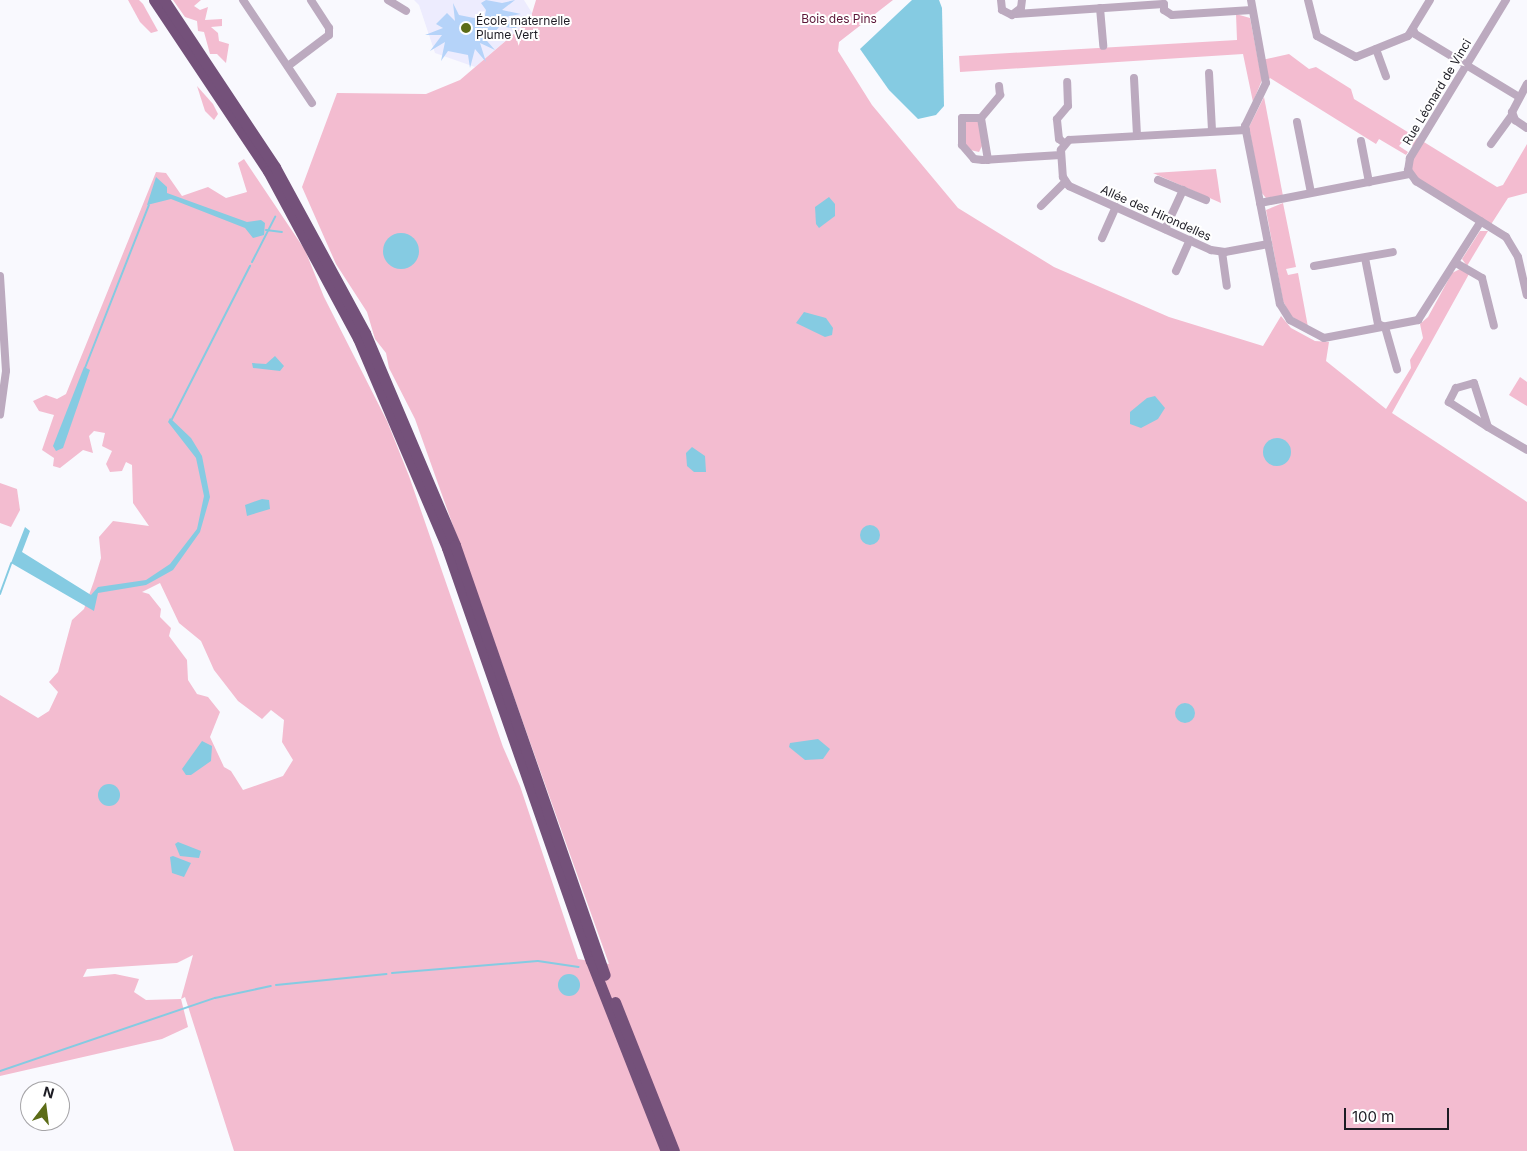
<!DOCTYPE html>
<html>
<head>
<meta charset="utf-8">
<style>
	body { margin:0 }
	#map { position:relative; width:1527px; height:1151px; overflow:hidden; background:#f9f9fe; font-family:Inter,sans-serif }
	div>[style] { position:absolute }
	.built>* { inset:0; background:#edecfe }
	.green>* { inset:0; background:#f3bcd0 }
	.water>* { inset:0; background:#85cbe2 }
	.round { border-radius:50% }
	.stream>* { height:2px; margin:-1px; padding:0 1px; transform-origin:1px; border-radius:1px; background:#85cbe2 }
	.building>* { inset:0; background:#b5d3f9 }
	.minor>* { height:8px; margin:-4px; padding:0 4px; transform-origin:4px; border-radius:4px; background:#bcaabf }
	.highway>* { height:11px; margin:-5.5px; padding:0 5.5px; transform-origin:5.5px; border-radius:5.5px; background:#74517a }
	.dots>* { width:14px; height:14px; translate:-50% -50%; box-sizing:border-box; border:2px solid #fff; border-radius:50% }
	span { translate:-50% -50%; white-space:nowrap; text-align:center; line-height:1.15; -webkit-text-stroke:4px #fff; paint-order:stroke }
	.park-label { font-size:12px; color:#5c1638 }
	.poi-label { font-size:12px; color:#1d1c24 }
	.left { translate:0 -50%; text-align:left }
	.street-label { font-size:12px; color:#1d1c24 }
	.north { position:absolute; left:20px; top:1081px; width:50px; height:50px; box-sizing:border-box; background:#fff; border:1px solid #a5a4a7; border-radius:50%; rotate:15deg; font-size:14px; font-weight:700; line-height:20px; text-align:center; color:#1d1c24 }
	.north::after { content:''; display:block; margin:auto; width:18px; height:22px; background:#5c6c17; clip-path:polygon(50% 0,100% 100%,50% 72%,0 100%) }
	.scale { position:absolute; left:1344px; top:1108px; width:105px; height:22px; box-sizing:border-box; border:2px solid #1d1c24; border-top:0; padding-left:6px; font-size:15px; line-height:18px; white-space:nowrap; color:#1d1c24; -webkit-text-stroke:4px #fff; paint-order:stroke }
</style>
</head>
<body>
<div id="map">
	<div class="built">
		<i style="clip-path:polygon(414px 0,524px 0,532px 13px,530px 20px,475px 67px,435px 53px,419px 5px)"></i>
	</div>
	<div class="green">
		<i style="clip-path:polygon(128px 0,139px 0,143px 4px,158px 31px,151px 33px,140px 22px)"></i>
		<i style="clip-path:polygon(173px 0,201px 0,194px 6px,200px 10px,208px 7px,205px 20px,222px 19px,222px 26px,211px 27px,218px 33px,219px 41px,229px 44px,226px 63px,217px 54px,210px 54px,204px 32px,198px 31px,197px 21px,185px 17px)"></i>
		<i style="clip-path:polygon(evenodd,536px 0,893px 0,839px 42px,838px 51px,872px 105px,958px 208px,1054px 267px,1169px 317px,1263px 346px,1281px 316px,1291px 328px,1315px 341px,1329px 342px,1326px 361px,1386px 409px,1411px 368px,1410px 360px,1423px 338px,1420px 324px,1428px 317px,1452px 273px,1460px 269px,1469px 274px,1392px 413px,1527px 502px,1527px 1151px,234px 1151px,185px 997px,181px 999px,188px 1027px,162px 1039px,0 1076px,0 695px,38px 718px,49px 711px,58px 692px,49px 682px,58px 672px,72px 620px,84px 609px,94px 581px,101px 558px,99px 537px,113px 521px,149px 526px,133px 503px,132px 465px,126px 462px,122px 471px,110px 472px,106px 464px,112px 451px,102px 446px,105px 433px,94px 431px,89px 436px,93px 453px,83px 450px,60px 468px,53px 466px,54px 458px,42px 450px,54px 415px,39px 411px,33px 401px,46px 395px,57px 399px,66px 394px,156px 172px,166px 173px,182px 196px,208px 187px,226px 198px,247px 192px,238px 163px,244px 159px,305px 250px,324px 297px,387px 421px,409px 476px,503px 747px,520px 786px,578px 959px,609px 964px,415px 419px,389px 368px,386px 353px,375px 339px,367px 312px,336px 264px,302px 187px,337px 93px,426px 94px,460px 80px,530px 20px,536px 0,160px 583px,179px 623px,201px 641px,214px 670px,238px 701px,262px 719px,271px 710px,284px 720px,282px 742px,293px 760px,283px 776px,243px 790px,231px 771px,224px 767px,210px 737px,220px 712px,208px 697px,197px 694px,188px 680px,187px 660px,169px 636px,171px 628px,160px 617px,161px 609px,149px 594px,142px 592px,160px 583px,536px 0,193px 955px,181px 999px,146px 1000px,134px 992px,139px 979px,115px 974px,83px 977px,87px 969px,177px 963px,193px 955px)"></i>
		<i style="clip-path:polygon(1236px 14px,1250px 18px,1262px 80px,1253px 102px,1243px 54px,960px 72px,959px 56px,1237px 40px)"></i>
		<i style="clip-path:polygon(1289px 54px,1309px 69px,1316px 67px,1351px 89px,1354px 99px,1497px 187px,1503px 185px,1527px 144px,1527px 193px,1508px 198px,1490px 226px,1409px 174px,1416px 148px,1411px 145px,1403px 141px,1399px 146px,1408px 152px,1406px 155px,1379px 139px,1376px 144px,1270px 78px,1266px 83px,1262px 60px)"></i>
		<i style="clip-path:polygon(197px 86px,213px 104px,218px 114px,214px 120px,205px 111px)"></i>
		<i style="clip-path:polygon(1264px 97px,1283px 196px,1266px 198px,1261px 192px,1249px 127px)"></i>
		<i style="clip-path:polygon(964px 121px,979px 121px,982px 146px,979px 152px,966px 149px)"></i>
		<i style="clip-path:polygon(1216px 169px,1221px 203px,1153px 173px)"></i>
		<i style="clip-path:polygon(1283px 203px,1296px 267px,1286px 269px,1288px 275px,1298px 273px,1308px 327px,1291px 316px,1283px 301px,1266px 210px)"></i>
		<i style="clip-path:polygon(1480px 231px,1488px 231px,1467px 266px,1462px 259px)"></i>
		<i style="clip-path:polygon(1520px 377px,1527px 382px,1527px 406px,1509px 395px)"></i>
		<i style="clip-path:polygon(0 483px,17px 489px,20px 510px,11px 527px,0 523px)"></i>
	</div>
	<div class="water">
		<i style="clip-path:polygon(912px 0,939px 0,942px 8px,944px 106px,936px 115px,918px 119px,889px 90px,860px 49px)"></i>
		<i style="clip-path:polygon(156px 177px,167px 187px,167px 193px,247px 222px,261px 220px,265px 223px,264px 235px,253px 238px,245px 228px,171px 199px,147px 205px)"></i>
		<i style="clip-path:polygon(829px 197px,835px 204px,835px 216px,819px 228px,816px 224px,815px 207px)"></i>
		<i class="round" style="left:383px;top:233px;width:36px;height:36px"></i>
		<i style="clip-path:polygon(804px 312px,826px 318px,833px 328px,832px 335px,825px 337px,796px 323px)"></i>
		<i style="clip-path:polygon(275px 356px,284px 366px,280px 371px,253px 368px,252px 363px,266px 364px)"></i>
		<i style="clip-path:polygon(84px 367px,90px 370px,63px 448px,56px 451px,53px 446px)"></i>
		<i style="clip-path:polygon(1155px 396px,1165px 408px,1158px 419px,1141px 428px,1130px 424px,1130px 412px,1147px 398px)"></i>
		<i style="clip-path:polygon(170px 418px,191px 438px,202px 456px,210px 497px,200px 532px,173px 570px,146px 585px,98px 593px,94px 611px,11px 563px,25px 527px,30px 531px,22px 552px,91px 595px,98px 587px,146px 580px,170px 564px,197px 529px,204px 496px,196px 458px,168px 422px)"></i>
		<i class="round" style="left:1263px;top:438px;width:28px;height:28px"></i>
		<i style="clip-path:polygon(692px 447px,705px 456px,706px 472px,694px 472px,687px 466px,686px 453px)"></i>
		<i style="clip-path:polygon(262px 499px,269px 500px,270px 509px,247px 516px,245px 505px)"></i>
		<i class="round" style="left:860px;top:525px;width:20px;height:20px"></i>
		<i class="round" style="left:1175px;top:703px;width:20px;height:20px"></i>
		<i style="clip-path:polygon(818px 739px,830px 749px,823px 759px,805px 760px,789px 747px,790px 743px)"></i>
		<i style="clip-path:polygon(202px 741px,212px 746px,211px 761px,191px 775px,186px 775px,182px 769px)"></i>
		<i class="round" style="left:98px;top:784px;width:22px;height:22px"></i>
		<i style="clip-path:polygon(178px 842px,201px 851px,199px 858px,180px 856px,175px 844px)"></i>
		<i style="clip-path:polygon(173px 856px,191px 863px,184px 877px,172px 873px,170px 857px)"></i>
		<i class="round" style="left:558px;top:974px;width:22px;height:22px"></i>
	</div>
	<div class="stream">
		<i style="left:266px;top:230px;width:16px;rotate:7deg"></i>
		<i style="left:252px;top:262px;width:51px;rotate:-62.9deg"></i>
		<i style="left:85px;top:368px;width:175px;rotate:-68.6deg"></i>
		<i style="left:172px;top:419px;width:172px;rotate:-63deg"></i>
		<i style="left:0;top:594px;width:33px;rotate:-70deg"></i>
		<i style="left:392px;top:973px;width:146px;rotate:-4.7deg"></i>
		<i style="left:538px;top:961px;width:41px;rotate:8.3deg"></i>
		<i style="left:276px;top:985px;width:111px;rotate:-5.7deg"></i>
		<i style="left:0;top:1071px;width:227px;rotate:-18.8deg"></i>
		<i style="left:215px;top:998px;width:57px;rotate:-12.1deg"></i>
	</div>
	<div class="building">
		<i style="clip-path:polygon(486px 0,502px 3px,515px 0,502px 10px,521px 14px,504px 17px,518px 29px,500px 26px,487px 41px,495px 50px,480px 43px,486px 62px,475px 49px,470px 68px,468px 55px,448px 51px,441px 61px,445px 42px,430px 51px,442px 35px,425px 35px,443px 28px,436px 24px,447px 13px,455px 21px,453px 3px,459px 15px,484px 20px,486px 10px,481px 3px)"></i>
	</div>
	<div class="minor">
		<i style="left:243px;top:0;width:124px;rotate:56.2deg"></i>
		<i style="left:388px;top:0;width:21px;rotate:31deg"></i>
		<i style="left:1001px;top:0;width:10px;rotate:84deg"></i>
		<i style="left:1002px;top:10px;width:11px;rotate:27deg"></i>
		<i style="left:1012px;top:15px;width:11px;rotate:-38deg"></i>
		<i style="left:1021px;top:8px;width:8px;rotate:-83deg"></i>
		<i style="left:1251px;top:0;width:84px;rotate:79.8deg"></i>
		<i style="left:1266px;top:83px;width:48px;rotate:116deg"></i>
		<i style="left:1245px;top:126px;width:181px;rotate:78.9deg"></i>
		<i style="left:1280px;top:304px;width:19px;rotate:58deg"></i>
		<i style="left:1290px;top:320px;width:38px;rotate:28deg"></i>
		<i style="left:1324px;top:338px;width:96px;rotate:-10.8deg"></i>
		<i style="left:1418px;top:320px;width:117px;rotate:-57.5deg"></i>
		<i style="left:1308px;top:0;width:37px;rotate:76deg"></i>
		<i style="left:1317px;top:36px;width:44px;rotate:28.3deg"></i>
		<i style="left:1356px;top:57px;width:56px;rotate:-22deg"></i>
		<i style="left:1408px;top:36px;width:42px;rotate:-58.6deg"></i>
		<i style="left:1506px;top:0;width:185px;rotate:121.3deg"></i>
		<i style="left:1410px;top:158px;width:12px;rotate:99deg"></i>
		<i style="left:1408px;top:170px;width:14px;rotate:54deg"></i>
		<i style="left:1416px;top:181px;width:106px;rotate:31.9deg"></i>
		<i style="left:1506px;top:237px;width:23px;rotate:59deg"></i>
		<i style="left:1518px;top:257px;width:39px;rotate:77deg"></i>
		<i style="left:1100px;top:8px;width:38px;rotate:85deg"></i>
		<i style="left:1016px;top:14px;width:148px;rotate:-3.9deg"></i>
		<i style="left:1164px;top:4px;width:6px;rotate:90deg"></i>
		<i style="left:1164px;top:10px;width:9px;rotate:32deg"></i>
		<i style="left:1172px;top:15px;width:80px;rotate:-3.6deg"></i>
		<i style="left:1413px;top:29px;width:5px;rotate:68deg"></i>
		<i style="left:1415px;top:34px;width:122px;rotate:31.2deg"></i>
		<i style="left:1376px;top:49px;width:29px;rotate:70deg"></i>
		<i style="left:288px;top:66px;width:51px;rotate:-37.1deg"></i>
		<i style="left:329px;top:35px;width:7px;rotate:-90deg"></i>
		<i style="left:329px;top:28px;width:33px;rotate:-123deg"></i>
		<i style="left:1209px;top:73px;width:58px;rotate:87deg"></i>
		<i style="left:1134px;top:78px;width:58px;rotate:87deg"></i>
		<i style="left:1527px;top:84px;width:32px;rotate:118deg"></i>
		<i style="left:1512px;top:112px;width:9px;rotate:69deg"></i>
		<i style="left:1515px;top:120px;width:14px;rotate:34deg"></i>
		<i style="left:981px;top:118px;width:30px;rotate:-50deg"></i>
		<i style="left:1000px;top:95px;width:9px;rotate:-96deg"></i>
		<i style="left:1297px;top:122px;width:72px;rotate:78.8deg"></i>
		<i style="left:1246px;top:130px;width:177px;rotate:176.8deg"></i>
		<i style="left:1069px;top:140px;width:13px;rotate:129deg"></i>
		<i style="left:1061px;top:150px;width:27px;rotate:86deg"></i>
		<i style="left:1063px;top:177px;width:11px;rotate:56deg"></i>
		<i style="left:1069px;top:186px;width:156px;rotate:24.3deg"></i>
		<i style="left:1211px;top:250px;width:14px;rotate:8deg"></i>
		<i style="left:1225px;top:252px;width:44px;rotate:-10.5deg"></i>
		<i style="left:1361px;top:141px;width:42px;rotate:79deg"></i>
		<i style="left:1064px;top:143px;width:6px;rotate:-141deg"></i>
		<i style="left:1059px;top:139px;width:20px;rotate:-96deg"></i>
		<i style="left:1057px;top:119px;width:17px;rotate:-50deg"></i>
		<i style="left:1068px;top:106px;width:24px;rotate:-92deg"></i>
		<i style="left:1491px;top:144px;width:36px;rotate:-54deg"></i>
		<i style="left:988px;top:160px;width:43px;rotate:-99.5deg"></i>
		<i style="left:981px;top:118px;width:19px;rotate:180deg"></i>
		<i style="left:962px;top:118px;width:27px;rotate:90deg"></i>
		<i style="left:962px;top:145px;width:18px;rotate:49deg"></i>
		<i style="left:974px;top:159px;width:9px;rotate:6deg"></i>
		<i style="left:983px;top:160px;width:78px;rotate:-3.7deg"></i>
		<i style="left:1158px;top:180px;width:52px;rotate:22.6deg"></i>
		<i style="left:1260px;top:203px;width:152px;rotate:-11deg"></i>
		<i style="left:1041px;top:206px;width:34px;rotate:-45deg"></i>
		<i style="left:1165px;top:229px;width:43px;rotate:-65.2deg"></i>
		<i style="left:1102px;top:238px;width:34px;rotate:-66deg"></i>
		<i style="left:1222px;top:252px;width:34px;rotate:82deg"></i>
		<i style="left:1365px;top:258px;width:67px;rotate:78.9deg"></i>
		<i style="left:1378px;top:324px;width:8px;rotate:23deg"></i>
		<i style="left:1456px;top:263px;width:30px;rotate:30deg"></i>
		<i style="left:1482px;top:278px;width:49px;rotate:76deg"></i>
		<i style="left:1314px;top:266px;width:80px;rotate:-10deg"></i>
		<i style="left:1176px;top:271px;width:34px;rotate:-66deg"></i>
		<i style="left:0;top:276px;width:95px;rotate:86.4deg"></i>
		<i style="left:6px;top:371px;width:44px;rotate:97.8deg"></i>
		<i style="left:1385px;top:327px;width:44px;rotate:74.1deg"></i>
		<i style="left:1488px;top:427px;width:46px;rotate:-107.7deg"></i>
		<i style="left:1474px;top:383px;width:19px;rotate:164deg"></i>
		<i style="left:1456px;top:388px;width:16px;rotate:117deg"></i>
		<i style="left:1449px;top:402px;width:46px;rotate:32.7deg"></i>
		<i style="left:1488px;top:427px;width:45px;rotate:30.5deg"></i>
	</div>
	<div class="highway">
		<i style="left:154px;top:0;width:206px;rotate:56.3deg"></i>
		<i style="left:268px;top:171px;width:190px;rotate:61.7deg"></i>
		<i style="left:358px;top:338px;width:228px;rotate:67deg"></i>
		<i style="left:447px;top:548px;width:437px;rotate:70.8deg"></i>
		<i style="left:591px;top:961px;width:204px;rotate:68.5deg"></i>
		<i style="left:164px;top:0;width:201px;rotate:56.4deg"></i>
		<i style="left:275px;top:167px;width:189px;rotate:61.5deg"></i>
		<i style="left:365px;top:333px;width:230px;rotate:67deg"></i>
		<i style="left:455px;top:545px;width:455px;rotate:70.8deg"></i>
		<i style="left:615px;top:1002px;width:160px;rotate:68.4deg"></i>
	</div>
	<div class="dots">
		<i style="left:466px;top:28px;background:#5c6c17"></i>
	</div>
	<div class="park-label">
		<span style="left:839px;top:19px">Bois des Pins</span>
	</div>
	<div class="poi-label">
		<span class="left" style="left:476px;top:28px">École maternelle<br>Plume Vert</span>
	</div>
	<div class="street-label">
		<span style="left:1437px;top:92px;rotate:-59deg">Rue Léonard de Vinci</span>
		<span style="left:1156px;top:213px;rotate:24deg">Allée des Hirondelles</span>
	</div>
	<div class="north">N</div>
	<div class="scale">100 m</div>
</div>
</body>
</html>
